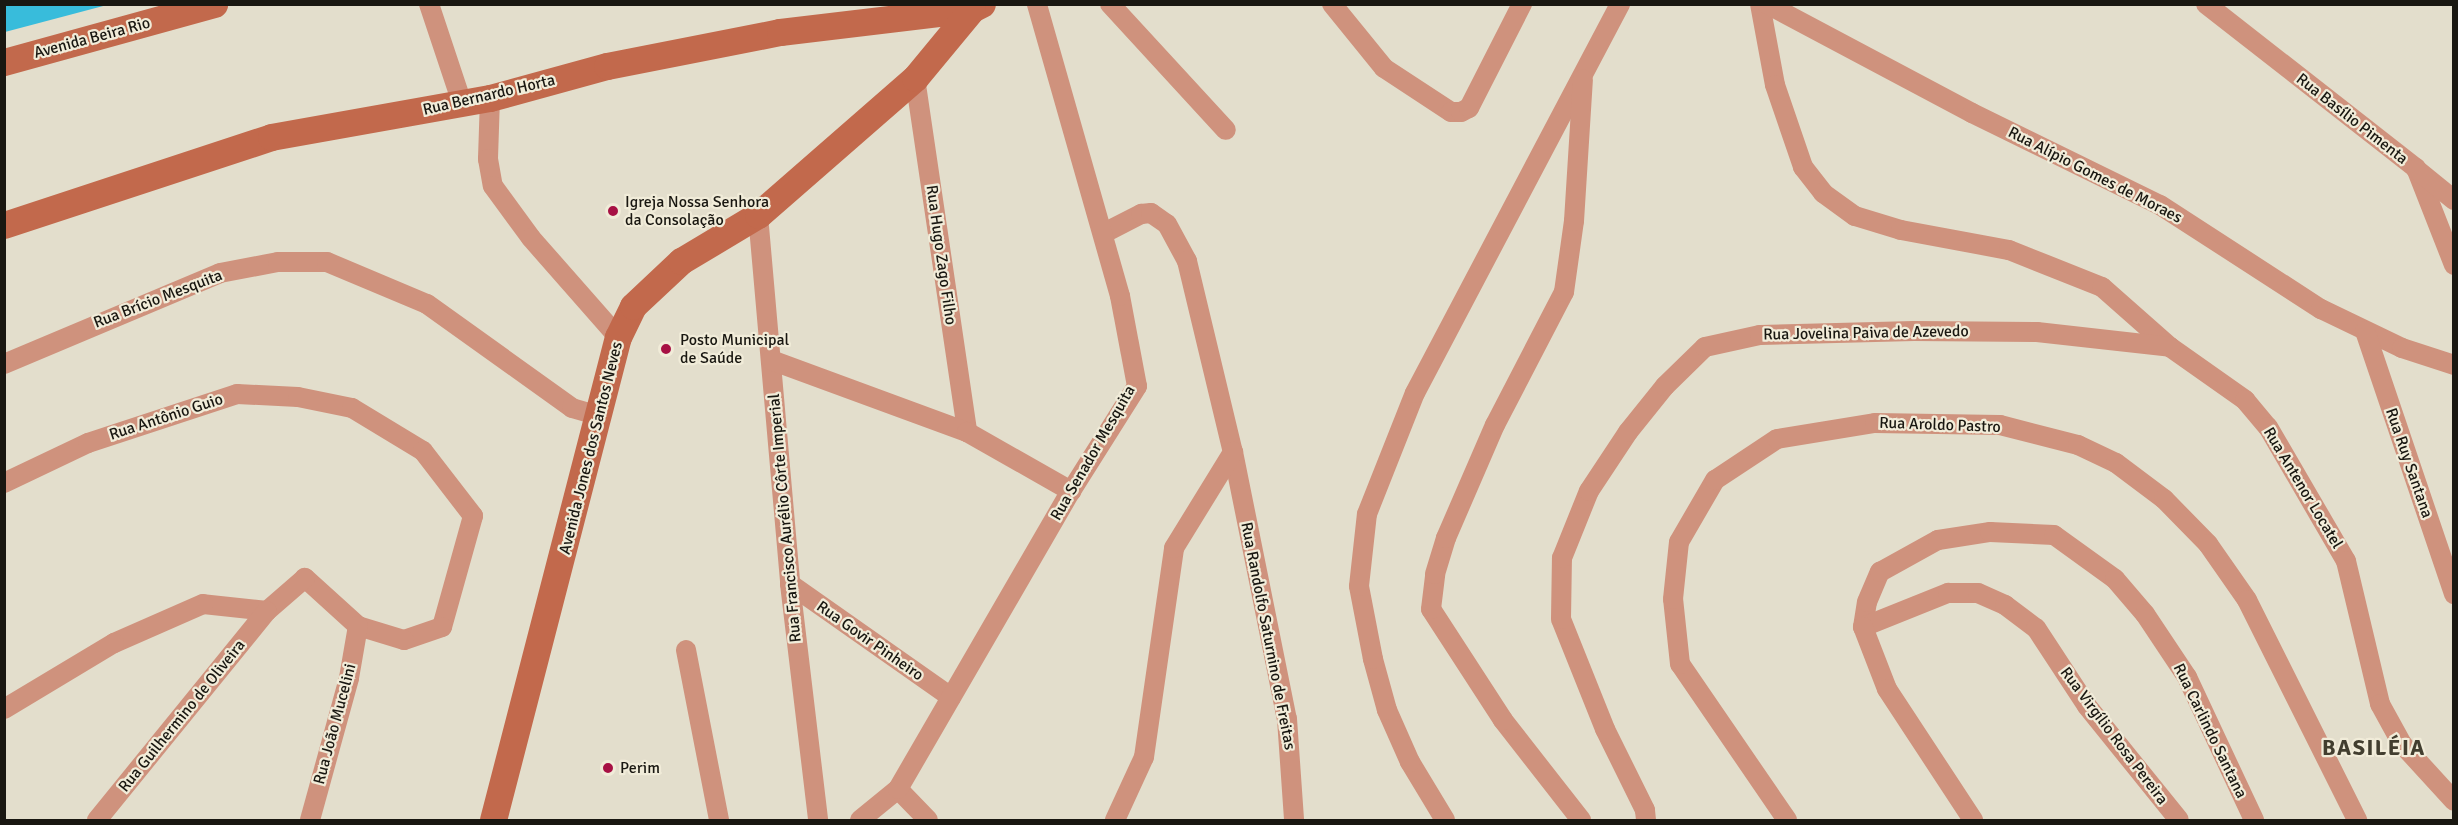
<!DOCTYPE html>
<html>
<head>
<meta charset="utf-8">
<style>
	body { margin:0 }
	#map { position:relative; width:2458px; height:825px; overflow:hidden; background:#e3decc; font-family:Signika,sans-serif }
	div>[style] { position:absolute }
	.water>* { inset:0; background:#38bcdb }
	.minor>* { height:20px; margin:-10px; padding:0 10px; transform-origin:10px; border-radius:10px; background:#cf927d }
	.secondary>* { height:27px; margin:-13.5px; padding:0 13.5px; transform-origin:13.5px; border-radius:13.5px; background:#c2694c }
	.dots>* { width:16px; height:16px; translate:-50% -50%; box-sizing:border-box; border:3px solid #f1ecd9; border-radius:50% }
	span { translate:-50% -50%; white-space:nowrap; text-align:center; line-height:1.15; -webkit-text-stroke:4.5px #f1ecd9; paint-order:stroke }
	.street-label { font-size:16px; color:#191711 }
	.poi-label { font-size:16px; color:#191711 }
	.left { translate:0 -50%; text-align:left }
	.district-label { font-size:22px; color:#423e2f; font-weight:700; letter-spacing:1.5px }
	.frame { position:absolute; inset:0; border:6px solid #191711; pointer-events:none }
</style>
</head>
<body>
<div id="map">
	<div class="water">
		<i style="clip-path:polygon(5px 4px,107px 4px,107px 5px,5px 32px)"></i>
	</div>
	<div class="minor">
		<i style="left:429px;top:4px;width:104px;rotate:71.6deg"></i>
		<i style="left:1110px;top:4px;width:171px;rotate:47.4deg"></i>
		<i style="left:1332px;top:4px;width:82px;rotate:50.9deg"></i>
		<i style="left:1384px;top:68px;width:80px;rotate:33.3deg"></i>
		<i style="left:1451px;top:112px;width:10px"></i>
		<i style="left:1461px;top:112px;width:9px;rotate:-27deg"></i>
		<i style="left:1469px;top:108px;width:117px;rotate:-63deg"></i>
		<i style="left:1760px;top:4px;width:82px;rotate:79.5deg"></i>
		<i style="left:1775px;top:85px;width:87px;rotate:71.1deg"></i>
		<i style="left:1803px;top:167px;width:33px;rotate:52deg"></i>
		<i style="left:1823px;top:193px;width:39px;rotate:36deg"></i>
		<i style="left:1855px;top:216px;width:48px;rotate:16.9deg"></i>
		<i style="left:1901px;top:230px;width:110px;rotate:10.5deg"></i>
		<i style="left:2009px;top:250px;width:100px;rotate:21.7deg"></i>
		<i style="left:2102px;top:287px;width:91px;rotate:41.4deg"></i>
		<i style="left:2170px;top:347px;width:92px;rotate:35.2deg"></i>
		<i style="left:2245px;top:400px;width:35px;rotate:50deg"></i>
		<i style="left:2268px;top:427px;width:155px;rotate:59.8deg"></i>
		<i style="left:2346px;top:561px;width:147px;rotate:76.6deg"></i>
		<i style="left:2380px;top:704px;width:46px;rotate:61.2deg"></i>
		<i style="left:2402px;top:744px;width:77px;rotate:47.6deg"></i>
		<i style="left:1767px;top:4px;width:232px;rotate:28deg"></i>
		<i style="left:1972px;top:113px;width:209px;rotate:26.1deg"></i>
		<i style="left:2160px;top:205px;width:192px;rotate:32.9deg"></i>
		<i style="left:2321px;top:309px;width:90px;rotate:25.7deg"></i>
		<i style="left:2402px;top:348px;width:55px;rotate:18.1deg"></i>
		<i style="left:2206px;top:4px;width:266px;rotate:38deg"></i>
		<i style="left:2416px;top:168px;width:104px;rotate:68.6deg"></i>
		<i style="left:915px;top:78px;width:358px;rotate:81.6deg"></i>
		<i style="left:490px;top:98px;width:61px;rotate:91.9deg"></i>
		<i style="left:488px;top:159px;width:27px;rotate:80deg"></i>
		<i style="left:493px;top:186px;width:64px;rotate:53.8deg"></i>
		<i style="left:531px;top:238px;width:132px;rotate:48.7deg"></i>
		<i style="left:2416px;top:169px;width:49px;rotate:39.2deg"></i>
		<i style="left:758px;top:215px;width:370px;rotate:85deg"></i>
		<i style="left:790px;top:584px;width:238px;rotate:83.2deg"></i>
		<i style="left:1104px;top:233px;width:42px;rotate:-27.2deg"></i>
		<i style="left:1141px;top:214px;width:10px;rotate:-6deg"></i>
		<i style="left:1151px;top:213px;width:19px;rotate:35deg"></i>
		<i style="left:1167px;top:224px;width:42px;rotate:61.6deg"></i>
		<i style="left:1187px;top:261px;width:196px;rotate:76.5deg"></i>
		<i style="left:1233px;top:452px;width:272px;rotate:78.6deg"></i>
		<i style="left:1287px;top:719px;width:101px;rotate:86deg"></i>
		<i style="left:2365px;top:331px;width:278px;rotate:71.3deg"></i>
		<i style="left:771px;top:360px;width:209px;rotate:20.2deg"></i>
		<i style="left:967px;top:432px;width:120px;rotate:29.6deg"></i>
		<i style="left:4px;top:364px;width:234px;rotate:-22.8deg"></i>
		<i style="left:220px;top:273px;width:59px;rotate:-10.7deg"></i>
		<i style="left:278px;top:262px;width:49px"></i>
		<i style="left:327px;top:262px;width:108px;rotate:22.8deg"></i>
		<i style="left:427px;top:304px;width:178px;rotate:35.6deg"></i>
		<i style="left:572px;top:408px;width:29px;rotate:16deg"></i>
		<i style="left:4px;top:483px;width:93px;rotate:-25.5deg"></i>
		<i style="left:88px;top:443px;width:157px;rotate:-18.2deg"></i>
		<i style="left:237px;top:394px;width:61px;rotate:2.8deg"></i>
		<i style="left:298px;top:397px;width:55px;rotate:11.5deg"></i>
		<i style="left:352px;top:408px;width:83px;rotate:31.2deg"></i>
		<i style="left:423px;top:451px;width:82px;rotate:52.4deg"></i>
		<i style="left:473px;top:516px;width:115px;rotate:105.6deg"></i>
		<i style="left:442px;top:627px;width:40px;rotate:161.1deg"></i>
		<i style="left:404px;top:640px;width:48px;rotate:-163.1deg"></i>
		<i style="left:358px;top:626px;width:72px;rotate:-137.8deg"></i>
		<i style="left:305px;top:578px;width:50px;rotate:139deg"></i>
		<i style="left:267px;top:611px;width:64px;rotate:-173.8deg"></i>
		<i style="left:203px;top:604px;width:97px;rotate:156.3deg"></i>
		<i style="left:114px;top:643px;width:128px;rotate:149deg"></i>
		<i style="left:790px;top:584px;width:197px;rotate:35.1deg"></i>
		<i style="left:1863px;top:627px;width:25px;rotate:-81deg"></i>
		<i style="left:1867px;top:602px;width:33px;rotate:-67deg"></i>
		<i style="left:1880px;top:572px;width:66px;rotate:-28.9deg"></i>
		<i style="left:1938px;top:540px;width:53px;rotate:-8.7deg"></i>
		<i style="left:1990px;top:532px;width:64px;rotate:2.7deg"></i>
		<i style="left:2054px;top:535px;width:75px;rotate:35.8deg"></i>
		<i style="left:2115px;top:579px;width:46px;rotate:49.4deg"></i>
		<i style="left:2145px;top:614px;width:76px;rotate:56.3deg"></i>
		<i style="left:2187px;top:677px;width:158px;rotate:64.9deg"></i>
		<i style="left:1863px;top:627px;width:92px;rotate:-21.8deg"></i>
		<i style="left:1948px;top:593px;width:30px"></i>
		<i style="left:1978px;top:593px;width:30px;rotate:24deg"></i>
		<i style="left:2005px;top:605px;width:39px;rotate:37deg"></i>
		<i style="left:2036px;top:628px;width:93px;rotate:56.8deg"></i>
		<i style="left:2087px;top:706px;width:146px;rotate:51.1deg"></i>
		<i style="left:1863px;top:627px;width:66px;rotate:68.8deg"></i>
		<i style="left:1887px;top:689px;width:157px;rotate:56.7deg"></i>
		<i style="left:686px;top:650px;width:173px;rotate:79deg"></i>
		<i style="left:898px;top:789px;width:43px;rotate:45.9deg"></i>
		<i style="left:97px;top:820px;width:269px;rotate:-50.9deg"></i>
		<i style="left:310px;top:820px;width:147px;rotate:-74.6deg"></i>
		<i style="left:349px;top:678px;width:53px;rotate:-80.2deg"></i>
		<i style="left:860px;top:820px;width:49px;rotate:-39.2deg"></i>
		<i style="left:898px;top:789px;width:345px;rotate:-59.9deg"></i>
		<i style="left:1071px;top:491px;width:124px;rotate:-57.8deg"></i>
		<i style="left:1137px;top:386px;width:92px;rotate:-100.7deg"></i>
		<i style="left:1120px;top:296px;width:304px;rotate:-105.9deg"></i>
		<i style="left:1115px;top:820px;width:69px;rotate:-65.3deg"></i>
		<i style="left:1144px;top:757px;width:211px;rotate:-81.8deg"></i>
		<i style="left:1174px;top:548px;width:113px;rotate:-58.4deg"></i>
		<i style="left:1445px;top:820px;width:68px;rotate:-121.1deg"></i>
		<i style="left:1410px;top:762px;width:57px;rotate:-113.9deg"></i>
		<i style="left:1387px;top:710px;width:53px;rotate:-105.4deg"></i>
		<i style="left:1373px;top:659px;width:74px;rotate:-100.9deg"></i>
		<i style="left:1359px;top:586px;width:72px;rotate:-83.7deg"></i>
		<i style="left:1367px;top:514px;width:130px;rotate:-68.4deg"></i>
		<i style="left:1415px;top:393px;width:440px;rotate:-62.2deg"></i>
		<i style="left:1581px;top:820px;width:127px;rotate:-128deg"></i>
		<i style="left:1503px;top:720px;width:132px;rotate:-123deg"></i>
		<i style="left:1431px;top:609px;width:35px;rotate:-83deg"></i>
		<i style="left:1435px;top:574px;width:38px;rotate:-73deg"></i>
		<i style="left:1446px;top:538px;width:123px;rotate:-66.6deg"></i>
		<i style="left:1495px;top:425px;width:150px;rotate:-62.6deg"></i>
		<i style="left:1564px;top:292px;width:72px;rotate:-82deg"></i>
		<i style="left:1574px;top:221px;width:142px;rotate:-86.4deg"></i>
		<i style="left:1646px;top:820px;width:10px;rotate:-96deg"></i>
		<i style="left:1645px;top:810px;width:90px;rotate:-116.3deg"></i>
		<i style="left:1605px;top:729px;width:118px;rotate:-111.8deg"></i>
		<i style="left:1561px;top:619px;width:61px;rotate:-89.1deg"></i>
		<i style="left:1562px;top:558px;width:72px;rotate:-68.1deg"></i>
		<i style="left:1589px;top:491px;width:71px;rotate:-56.5deg"></i>
		<i style="left:1628px;top:432px;width:59px;rotate:-51.2deg"></i>
		<i style="left:1665px;top:386px;width:56px;rotate:-44.3deg"></i>
		<i style="left:1705px;top:347px;width:56px;rotate:-12.3deg"></i>
		<i style="left:1760px;top:335px;width:154px;rotate:-1.5deg"></i>
		<i style="left:1914px;top:331px;width:123px;rotate:0.5deg"></i>
		<i style="left:2037px;top:332px;width:134px;rotate:6.4deg"></i>
		<i style="left:1787px;top:820px;width:189px;rotate:-124.4deg"></i>
		<i style="left:1680px;top:664px;width:65px;rotate:-96.1deg"></i>
		<i style="left:1673px;top:599px;width:57px;rotate:-84deg"></i>
		<i style="left:1679px;top:542px;width:72px;rotate:-59.9deg"></i>
		<i style="left:1715px;top:480px;width:74px;rotate:-33.5deg"></i>
		<i style="left:1777px;top:439px;width:99px;rotate:-9.3deg"></i>
		<i style="left:1875px;top:423px;width:125px;rotate:0.9deg"></i>
		<i style="left:2000px;top:425px;width:81px;rotate:14.4deg"></i>
		<i style="left:2078px;top:445px;width:42px;rotate:25.3deg"></i>
		<i style="left:2116px;top:463px;width:60px;rotate:36.9deg"></i>
		<i style="left:2164px;top:499px;width:63px;rotate:45.6deg"></i>
		<i style="left:2208px;top:544px;width:68px;rotate:55.1deg"></i>
		<i style="left:2247px;top:600px;width:246px;rotate:63.4deg"></i>
	</div>
	<div class="secondary">
		<i style="left:4px;top:62px;width:218px;rotate:-15.4deg"></i>
		<i style="left:4px;top:225px;width:281px;rotate:-18.2deg"></i>
		<i style="left:271px;top:137px;width:222px;rotate:-10.1deg"></i>
		<i style="left:490px;top:98px;width:121px;rotate:-15.3deg"></i>
		<i style="left:607px;top:66px;width:176px;rotate:-11.1deg"></i>
		<i style="left:780px;top:32px;width:193px;rotate:-6.8deg"></i>
		<i style="left:972px;top:9px;width:11px;rotate:-27deg"></i>
		<i style="left:493px;top:820px;width:499px;rotate:-75.5deg"></i>
		<i style="left:618px;top:337px;width:34px;rotate:-64deg"></i>
		<i style="left:633px;top:306px;width:66px;rotate:-43.2deg"></i>
		<i style="left:681px;top:261px;width:90px;rotate:-30.9deg"></i>
		<i style="left:758px;top:215px;width:208px;rotate:-41.1deg"></i>
		<i style="left:915px;top:78px;width:89px;rotate:-50.4deg"></i>
	</div>
	<div class="dots">
		<i style="left:613px;top:211px;background:#a71144"></i>
		<i style="left:666px;top:349px;background:#a71144"></i>
		<i style="left:608px;top:768px;background:#a71144"></i>
	</div>
	<div class="street-label">
		<span style="left:92px;top:38px;rotate:-15deg">Avenida Beira Rio</span>
		<span style="left:489px;top:95px;rotate:-13deg">Rua Bernardo Horta</span>
		<span style="left:2352px;top:119px;rotate:38deg">Rua Basílio Pimenta</span>
		<span style="left:2095px;top:175px;rotate:27deg">Rua Alípio Gomes de Moraes</span>
		<span style="left:941px;top:255px;rotate:82deg">Rua Hugo Zago Filho</span>
		<span style="left:158px;top:299px;rotate:-21deg">Rua Brício Mesquita</span>
		<span style="left:1866px;top:333px;rotate:-1deg">Rua Jovelina Paiva de Azevedo</span>
		<span style="left:166px;top:417px;rotate:-18deg">Rua Antônio Guio</span>
		<span style="left:1940px;top:425px;rotate:2deg">Rua Aroldo Pastro</span>
		<span style="left:591px;top:448px;rotate:-76deg">Avenida Jones dos Santos Neves</span>
		<span style="left:1093px;top:453px;rotate:-60deg">Rua Senador Mesquita</span>
		<span style="left:2409px;top:463px;rotate:71deg">Rua Ruy Santana</span>
		<span style="left:2303px;top:488px;rotate:59deg">Rua Antenor Locatel</span>
		<span style="left:785px;top:518px;rotate:-95deg">Rua Francisco Aurélio Côrte Imperial</span>
		<span style="left:1268px;top:636px;rotate:79deg">Rua Randolfo Saturnino de Freitas</span>
		<span style="left:870px;top:641px;rotate:35deg">Rua Govir Pinheiro</span>
		<span style="left:182px;top:716px;rotate:-51deg">Rua Guilhermino de Oliveira</span>
		<span style="left:335px;top:724px;rotate:-75deg">Rua João Mucelini</span>
		<span style="left:2210px;top:731px;rotate:64deg">Rua Carlindo Santana</span>
		<span style="left:2114px;top:736px;rotate:53deg">Rua Virgílio Rosa Pereira</span>
	</div>
	<div class="poi-label">
		<span class="left" style="left:625px;top:211px">Igreja Nossa Senhora<br>da Consolação</span>
		<span class="left" style="left:680px;top:349px">Posto Municipal<br>de Saúde</span>
		<span class="left" style="left:620px;top:768px">Perim</span>
	</div>
	<div class="district-label">
		<span style="left:2374px;top:748px">BASILÉIA</span>
	</div>
	<div class="frame"></div>
</div>
</body>
</html>
